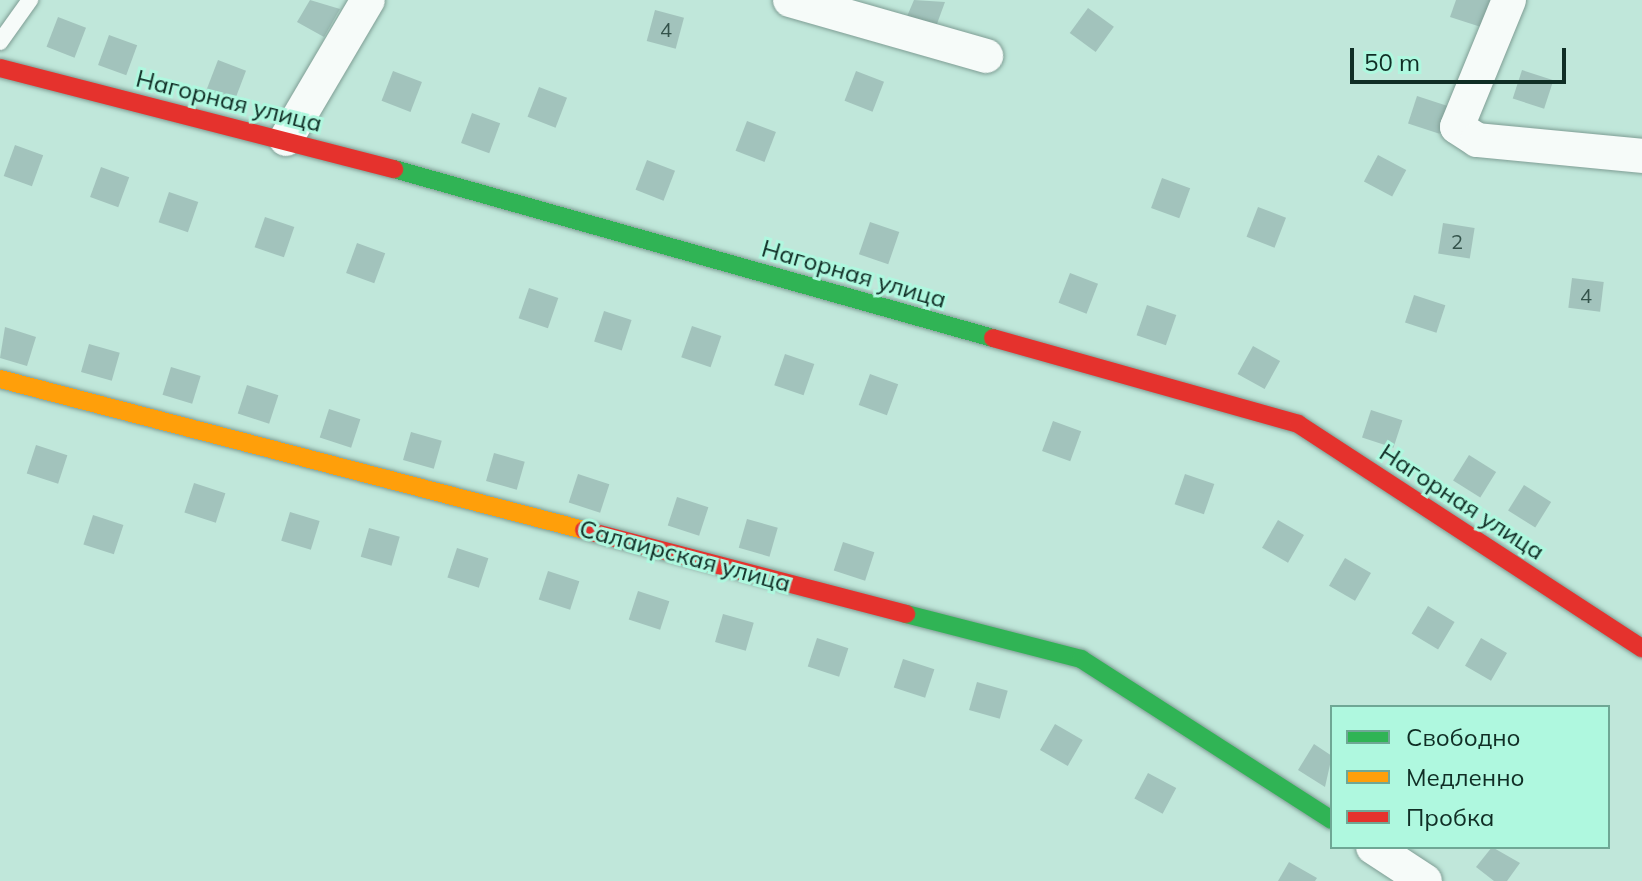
<!DOCTYPE html>
<html>
<head>
<meta charset="utf-8">
<style>
	body { margin:0 }
	#map { position:relative; width:1642px; height:881px; overflow:hidden; background:#c0e7da; font-family:Mulish,sans-serif }
	div>[style] { position:absolute }
	.building>* { inset:0; background:#a2c3bc; transform-origin:0 0 }
	.roads { filter:drop-shadow(0 0 2px #7e9d94) drop-shadow(0 0 2px #7e9d94) }
	.lane>* { height:16px; margin:-8px; padding:0 8px; transform-origin:8px; border-radius:8px; background:#f6fbf9 }
	.street>* { height:34px; margin:-17px; padding:0 17px; transform-origin:17px; border-radius:17px; background:#f6fbf9 }
	.fast>* { height:18px; margin:-9px; padding:0 9px; transform-origin:9px; border-radius:9px; background:#30b455 }
	.slow>* { height:18px; margin:-9px; padding:0 9px; transform-origin:9px; border-radius:9px; background:#ff9f0a }
	.jam>* { height:18px; margin:-9px; padding:0 9px; transform-origin:9px; border-radius:9px; background:#e5322d }
	span { translate:-50% -50%; white-space:nowrap; text-align:center; line-height:1.15; -webkit-text-stroke:6px #aff8df; paint-order:stroke }
	.number-label { font-size:20px; color:#34534b }
	.number-label span { -webkit-text-stroke-width:0 }
	.street-label { font-size:24px; color:#102e25 }
	.legend { position:absolute; left:1330px; top:705px; width:280px; height:144px; box-sizing:border-box; background:#aff8df; border:2px solid #6fa795; margin:0; padding:10px 14px; list-style:none; font-size:24px; color:#102e25 }
	.legend li { display:flex; align-items:center; gap:16px; height:40px }
	.legend b { width:40px; border:2px solid #6fa795 }
	.scale { position:absolute; left:1350px; top:48px; width:216px; height:36px; box-sizing:border-box; border:4px solid #102e25; border-top:0; padding-left:10px; font-size:24px; line-height:28px; white-space:nowrap; color:#102e25; -webkit-text-stroke:6px #aff8df; paint-order:stroke }
</style>
</head>
<body>
<div id="map">
	<div class="building">
		<i style="clip-path:polygon(310px 0,340px 9px,324px 37px,297px 22px)"></i>
		<i style="clip-path:polygon(914px 0,945px 2px,934px 32px,905px 21px)"></i>
		<i style="clip-path:polygon(1456px 0,1490px 0,1481px 27px,1450px 17px)"></i>
		<i style="left:1088px;top:8px;width:32px;height:31px;rotate:36deg"></i>
		<i style="left:655px;top:10px;width:30px;height:32px;rotate:15deg"></i>
		<i style="left:58px;top:17px;width:30px;height:32px;rotate:21deg"></i>
		<i style="left:109px;top:35px;width:30px;height:32px;rotate:20deg"></i>
		<i style="left:218px;top:60px;width:30px;height:32px;rotate:21deg"></i>
		<i style="left:1522px;top:70px;width:33px;height:30px;rotate:18deg"></i>
		<i style="left:393px;top:71px;width:31px;height:32px;rotate:21deg"></i>
		<i style="left:856px;top:71px;width:30px;height:32px;rotate:21deg"></i>
		<i style="left:539px;top:87px;width:30px;height:32px;rotate:21deg"></i>
		<i style="left:1417px;top:96px;width:33px;height:29px;rotate:18deg"></i>
		<i style="left:472px;top:113px;width:30px;height:32px;rotate:20deg"></i>
		<i style="left:747px;top:121px;width:31px;height:32px;rotate:21deg"></i>
		<i style="left:15px;top:145px;width:30px;height:33px;rotate:20deg"></i>
		<i style="left:1378px;top:155px;width:32px;height:30px;rotate:28deg"></i>
		<i style="left:647px;top:160px;width:30px;height:32px;rotate:21deg"></i>
		<i style="left:101px;top:167px;width:30px;height:32px;rotate:20deg"></i>
		<i style="left:1162px;top:178px;width:30px;height:32px;rotate:20deg"></i>
		<i style="left:169px;top:192px;width:31px;height:32px;rotate:19deg"></i>
		<i style="left:1258px;top:207px;width:30px;height:32px;rotate:21deg"></i>
		<i style="left:265px;top:217px;width:31px;height:32px;rotate:19deg"></i>
		<i style="left:870px;top:222px;width:31px;height:34px;rotate:19deg"></i>
		<i style="left:1443px;top:223px;width:32px;height:31px;rotate:9deg"></i>
		<i style="left:357px;top:243px;width:30px;height:32px;rotate:20deg"></i>
		<i style="left:1070px;top:273px;width:30px;height:32px;rotate:21deg"></i>
		<i style="left:1572px;top:278px;width:32px;height:30px;rotate:7deg"></i>
		<i style="left:529px;top:288px;width:31px;height:32px;rotate:19deg"></i>
		<i style="left:1414px;top:295px;width:33px;height:29px;rotate:18deg"></i>
		<i style="left:1147px;top:305px;width:31px;height:32px;rotate:19deg"></i>
		<i style="left:604px;top:311px;width:29px;height:32px;rotate:18deg"></i>
		<i style="left:692px;top:326px;width:31px;height:33px;rotate:19deg"></i>
		<i style="clip-path:polygon(5px 327px,36px 337px,27px 366px,0 358px)"></i>
		<i style="left:89px;top:344px;width:32px;height:29px;rotate:16deg"></i>
		<i style="left:1253px;top:346px;width:31px;height:32px;rotate:29deg"></i>
		<i style="left:785px;top:354px;width:31px;height:33px;rotate:19deg"></i>
		<i style="left:171px;top:367px;width:31px;height:29px;rotate:17deg"></i>
		<i style="left:870px;top:374px;width:30px;height:33px;rotate:20deg"></i>
		<i style="left:247px;top:385px;width:33px;height:30px;rotate:18deg"></i>
		<i style="left:329px;top:409px;width:33px;height:30px;rotate:18deg"></i>
		<i style="left:1371px;top:410px;width:33px;height:29px;rotate:18deg"></i>
		<i style="left:1053px;top:421px;width:30px;height:32px;rotate:20deg"></i>
		<i style="left:411px;top:432px;width:32px;height:29px;rotate:16deg"></i>
		<i style="left:36px;top:445px;width:33px;height:30px;rotate:18deg"></i>
		<i style="left:494px;top:453px;width:32px;height:29px;rotate:16deg"></i>
		<i style="left:1469px;top:455px;width:32px;height:30px;rotate:32deg"></i>
		<i style="left:578px;top:474px;width:33px;height:30px;rotate:18deg"></i>
		<i style="left:1185px;top:474px;width:31px;height:32px;rotate:19deg"></i>
		<i style="left:194px;top:483px;width:33px;height:31px;rotate:18deg"></i>
		<i style="left:1524px;top:485px;width:32px;height:30px;rotate:32deg"></i>
		<i style="left:677px;top:497px;width:33px;height:30px;rotate:18deg"></i>
		<i style="left:290px;top:512px;width:31px;height:30px;rotate:17deg"></i>
		<i style="left:93px;top:515px;width:32px;height:31px;rotate:18deg"></i>
		<i style="left:747px;top:519px;width:32px;height:30px;rotate:16deg"></i>
		<i style="left:1278px;top:520px;width:30px;height:32px;rotate:30deg"></i>
		<i style="left:369px;top:528px;width:32px;height:30px;rotate:16deg"></i>
		<i style="left:843px;top:542px;width:33px;height:30px;rotate:18deg"></i>
		<i style="left:457px;top:548px;width:33px;height:31px;rotate:18deg"></i>
		<i style="left:1345px;top:558px;width:30px;height:32px;rotate:30deg"></i>
		<i style="left:548px;top:571px;width:33px;height:30px;rotate:18deg"></i>
		<i style="left:638px;top:591px;width:33px;height:30px;rotate:18deg"></i>
		<i style="left:1428px;top:606px;width:31px;height:32px;rotate:31deg"></i>
		<i style="left:723px;top:614px;width:32px;height:29px;rotate:16deg"></i>
		<i style="left:817px;top:638px;width:33px;height:30px;rotate:18deg"></i>
		<i style="left:1481px;top:638px;width:30px;height:32px;rotate:30deg"></i>
		<i style="left:903px;top:659px;width:33px;height:30px;rotate:18deg"></i>
		<i style="left:977px;top:682px;width:32px;height:29px;rotate:16deg"></i>
		<i style="left:1055px;top:724px;width:32px;height:30px;rotate:30deg"></i>
		<i style="clip-path:polygon(1314px 744px,1332px 756px,1325px 787px,1298px 770px)"></i>
		<i style="left:1148px;top:773px;width:32px;height:29px;rotate:28deg"></i>
		<i style="clip-path:polygon(1492px 847px,1520px 863px,1507px 881px,1494px 881px,1476px 867px)"></i>
		<i style="clip-path:polygon(1289px 862px,1317px 878px,1315px 881px,1278px 881px)"></i>
	</div>
	<div class="roads">
		<div class="lane">
			<i style="left:0;top:42px;width:52px;rotate:-54.5deg"></i>
		</div>
		<div class="street">
			<i style="left:790px;top:0;width:204px;rotate:15.9deg"></i>
			<i style="left:1509px;top:0;width:137px;rotate:112.3deg"></i>
			<i style="left:1457px;top:127px;width:24px;rotate:33deg"></i>
			<i style="left:1477px;top:140px;width:166px;rotate:5.5deg"></i>
			<i style="left:286px;top:139px;width:161px;rotate:-59.5deg"></i>
			<i style="left:1373px;top:847px;width:62px;rotate:33.2deg"></i>
		</div>
		<div class="fast">
			<i style="left:394px;top:169px;width:622px;rotate:15.76deg"></i>
			<i style="left:906px;top:614px;width:181px;rotate:14.4deg"></i>
			<i style="left:1081px;top:659px;width:298px;rotate:32.7deg"></i>
		</div>
		<div class="slow">
			<i style="left:0;top:379px;width:603px;rotate:14.5deg"></i>
		</div>
		<div class="jam">
			<i style="left:0;top:68px;width:407px;rotate:14.4deg"></i>
			<i style="left:993px;top:338px;width:317px;rotate:15.7deg"></i>
			<i style="left:1298px;top:424px;width:411px;rotate:33.1deg"></i>
			<i style="left:584px;top:530px;width:333px;rotate:14.6deg"></i>
		</div>
	</div>
	<div class="number-label">
		<span style="left:666px;top:29px">4</span>
		<span style="left:1457px;top:241px">2</span>
		<span style="left:1586px;top:295px">4</span>
	</div>
	<div class="street-label">
		<span style="left:229px;top:101px;rotate:14deg">Нагорная улица</span>
		<span style="left:854px;top:274px;rotate:16deg">Нагорная улица</span>
		<span style="left:1462px;top:502px;rotate:33deg">Нагорная улица</span>
		<span style="left:685px;top:556px;rotate:15deg">Салаирская улица</span>
	</div>
	<ul class="legend">
	<li><b style="height:10px;background:#30b455"></b>Свободно</li>
	<li><b style="height:10px;background:#ff9f0a"></b>Медленно</li>
	<li><b style="height:10px;background:#e5322d"></b>Пробка</li>
	</ul>
	<div class="scale">50 m</div>
</div>
</body>
</html>
